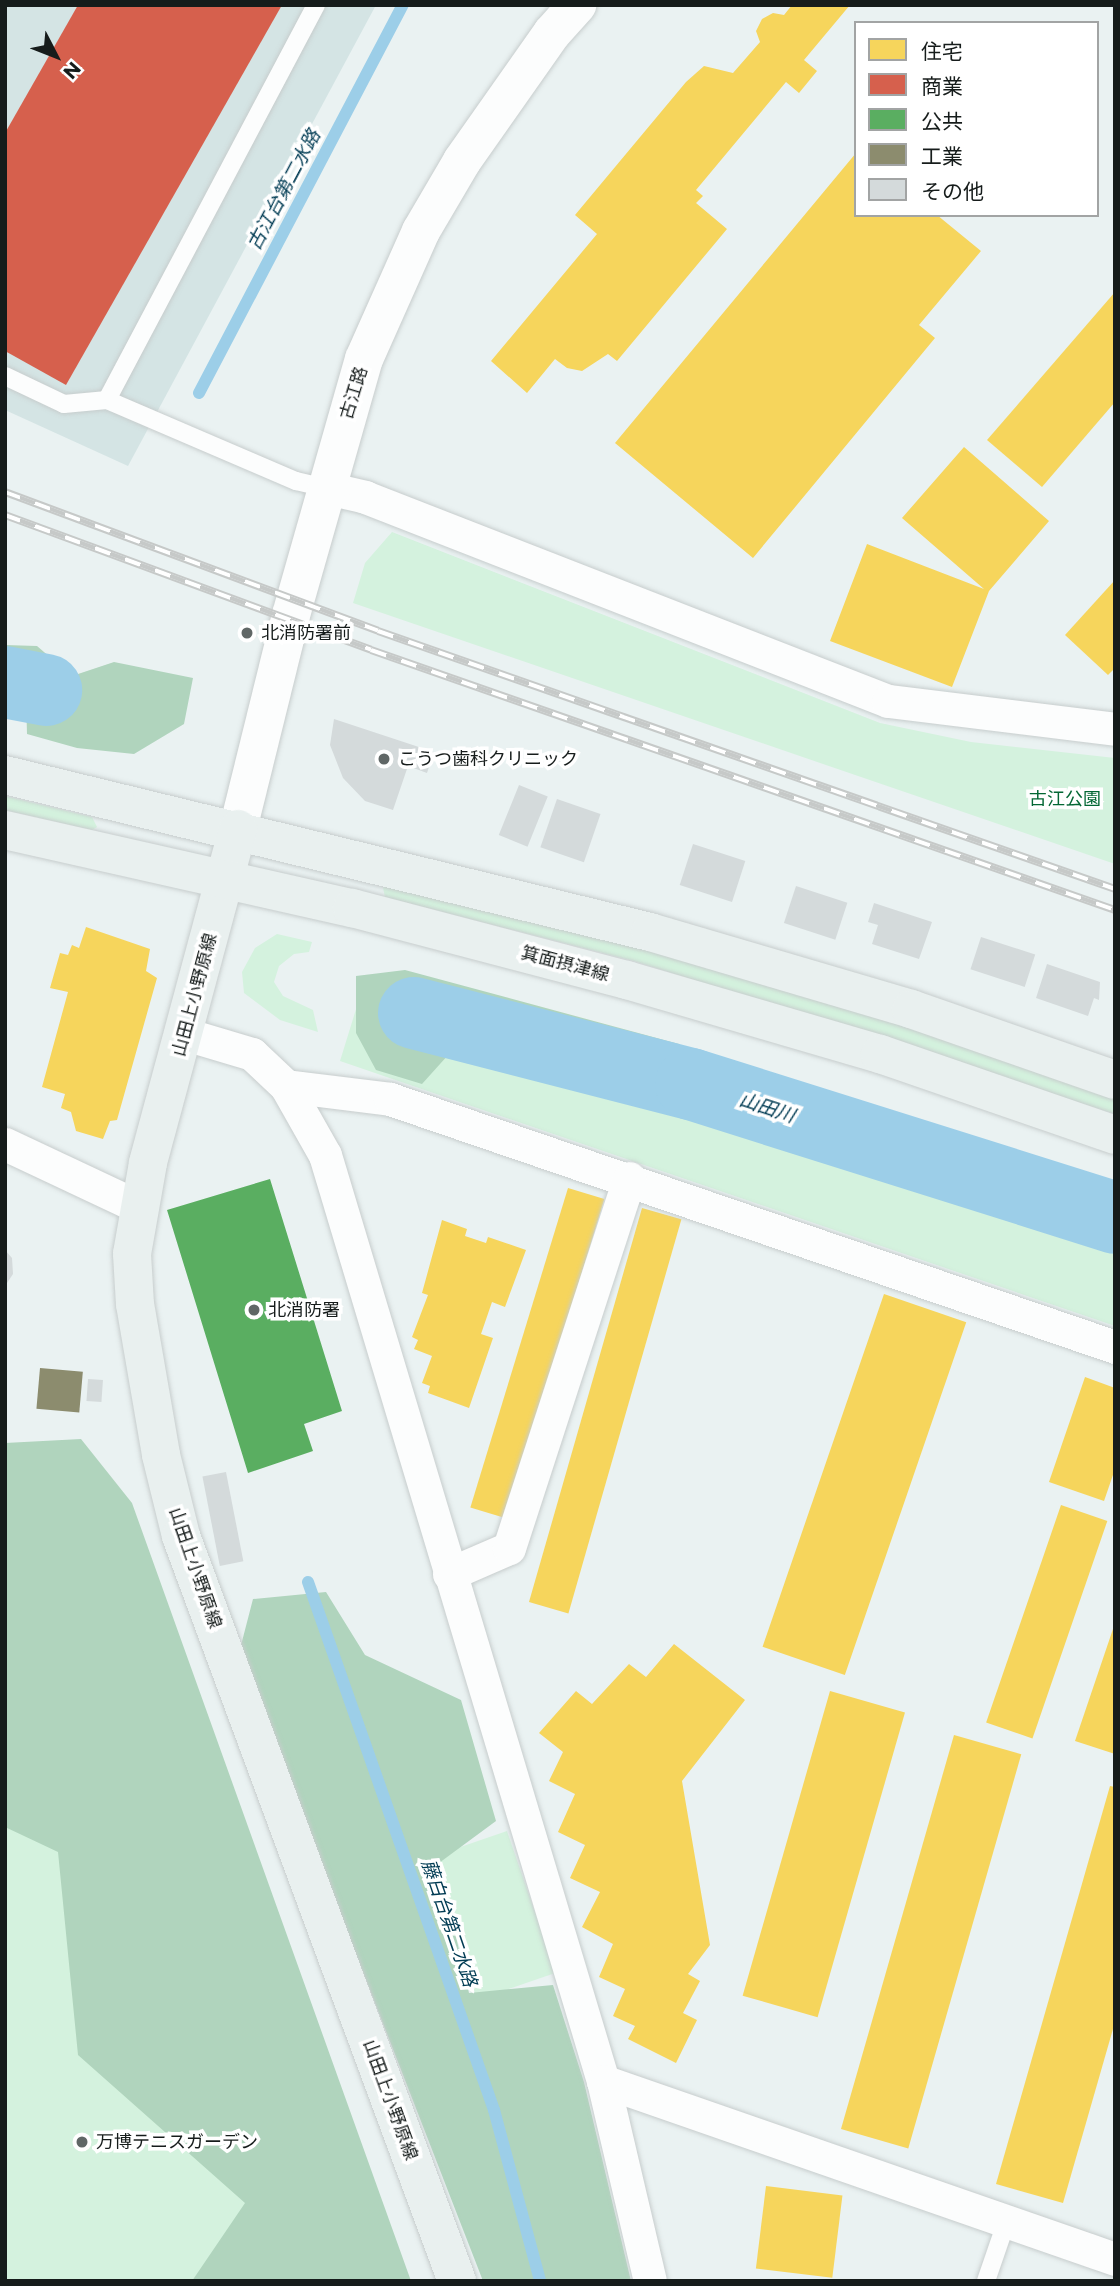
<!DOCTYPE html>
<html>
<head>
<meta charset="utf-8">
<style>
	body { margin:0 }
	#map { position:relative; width:1120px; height:2286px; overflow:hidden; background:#eaf2f2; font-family:Montserrat,"Noto Sans JP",sans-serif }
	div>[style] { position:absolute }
	.built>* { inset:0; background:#d4e4e4 }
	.green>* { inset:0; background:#d4f2de; transform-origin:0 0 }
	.forest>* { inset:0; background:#b0d4bd }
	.homes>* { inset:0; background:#f6d55c; transform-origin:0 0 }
	.shops>* { inset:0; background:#d6604d }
	.public>* { inset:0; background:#5aae61 }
	.industry>* { inset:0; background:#8c8c6e; transform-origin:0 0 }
	.stream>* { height:12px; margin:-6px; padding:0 6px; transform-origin:6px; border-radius:6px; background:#9ccee8 }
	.river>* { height:72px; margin:-36px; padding:0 36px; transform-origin:36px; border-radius:36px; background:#9ccee8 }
	.building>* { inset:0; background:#d4dadb; transform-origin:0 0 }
	.roads { filter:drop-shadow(0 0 2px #c7cdcd) drop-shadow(0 0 2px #c7cdcd) }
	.service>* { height:18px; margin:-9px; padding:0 9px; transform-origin:9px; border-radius:9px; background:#fcfdfd }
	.minor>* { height:33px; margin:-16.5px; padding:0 16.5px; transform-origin:16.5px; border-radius:16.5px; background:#fcfdfd }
	.tertiary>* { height:38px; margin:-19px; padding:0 19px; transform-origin:19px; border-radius:19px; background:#fcfdfd }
	.secondary>* { height:38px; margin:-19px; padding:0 19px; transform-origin:19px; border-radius:19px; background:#e9f0ef }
	.rail>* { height:8px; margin-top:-4px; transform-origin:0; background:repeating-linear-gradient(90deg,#fff 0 16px,#c6c9c8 0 32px); box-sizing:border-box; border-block:2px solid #c6c9c8 }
	.dots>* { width:19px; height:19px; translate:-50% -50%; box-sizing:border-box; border:4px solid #fff; border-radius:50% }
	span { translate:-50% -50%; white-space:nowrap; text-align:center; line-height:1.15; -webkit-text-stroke:7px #fff; paint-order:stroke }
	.street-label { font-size:18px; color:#161c1b }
	.poi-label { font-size:18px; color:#161c1b }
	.left { translate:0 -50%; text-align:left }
	.park-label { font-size:18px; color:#036734 }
	.water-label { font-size:19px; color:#003b53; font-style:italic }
	.frame { position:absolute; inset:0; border:7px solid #161c1b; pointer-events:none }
	.legend { position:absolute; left:854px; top:21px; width:245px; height:196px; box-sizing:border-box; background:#fff; border:2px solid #a2a4a4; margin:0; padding:9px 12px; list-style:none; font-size:21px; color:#161c1b }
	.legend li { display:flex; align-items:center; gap:14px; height:35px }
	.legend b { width:35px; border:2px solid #a2a4a4 }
	.north { position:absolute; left:21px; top:21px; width:70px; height:70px; -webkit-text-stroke:5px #fff; paint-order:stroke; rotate:132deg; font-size:19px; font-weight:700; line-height:28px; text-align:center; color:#161c1b }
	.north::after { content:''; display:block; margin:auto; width:24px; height:32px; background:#161c1b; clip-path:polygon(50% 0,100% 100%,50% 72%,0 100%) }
</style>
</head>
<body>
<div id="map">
	<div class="built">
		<i style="clip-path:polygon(5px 5px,376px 5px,128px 466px,5px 410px)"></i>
	</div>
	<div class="green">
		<i style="clip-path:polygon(392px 532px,880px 723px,971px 742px,1115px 758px,1115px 864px,353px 603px,365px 563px)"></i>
		<i style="clip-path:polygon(5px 796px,92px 817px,97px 827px,92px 830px,5px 810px)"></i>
		<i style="clip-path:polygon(388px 882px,643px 949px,968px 1045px,1115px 1095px,1115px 1114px,634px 961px,385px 897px,383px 888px)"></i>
		<i style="clip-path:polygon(277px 934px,312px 942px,309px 952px,294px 954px,279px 966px,274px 982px,283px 996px,313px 1010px,318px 1032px,280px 1020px,244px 993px,242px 972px,255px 948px)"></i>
		<i style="clip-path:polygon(357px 1006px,427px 1044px,474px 1062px,504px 1053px,1115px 1245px,1115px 1326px,340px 1061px)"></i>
		<i style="clip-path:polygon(5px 1468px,385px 2281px,5px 2281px)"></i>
		<i style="left:507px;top:1831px;width:150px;height:83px;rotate:71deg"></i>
	</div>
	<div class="forest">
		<i style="clip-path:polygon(5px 645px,37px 646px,72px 676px,114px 662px,193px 678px,184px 724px,134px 754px,77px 748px,27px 734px,26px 697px,5px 689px)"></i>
		<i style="clip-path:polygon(405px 970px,679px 1044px,698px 1070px,676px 1099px,520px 1057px,505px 1030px,458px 1044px,422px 1084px,376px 1070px,356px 1033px,356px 976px)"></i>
		<i style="clip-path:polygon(81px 1439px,132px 1503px,411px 2281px,192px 2281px,245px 2203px,78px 2055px,58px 1852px,5px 1827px,5px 1443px)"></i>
		<i style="clip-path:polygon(326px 1592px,365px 1655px,461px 1700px,496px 1821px,439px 1863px,469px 1993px,553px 1985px,584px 2082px,631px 2281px,483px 2281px,239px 1653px,253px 1599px)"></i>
	</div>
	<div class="homes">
		<i style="clip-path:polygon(792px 5px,850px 5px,804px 60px,817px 71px,799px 93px,786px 82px,696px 190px,703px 196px,696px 203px,727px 229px,617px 361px,608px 354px,582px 371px,567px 368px,555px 359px,527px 393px,491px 361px,597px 234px,575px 215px,686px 82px,704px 66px,733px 73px,760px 42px,756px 31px,762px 19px,773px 13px,784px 15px)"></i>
		<i style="clip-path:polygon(856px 153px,856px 215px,937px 215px,981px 251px,919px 325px,935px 338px,753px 558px,615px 443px)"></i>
		<i style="clip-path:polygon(1115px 292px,1115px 402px,1042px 487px,987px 440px)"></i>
		<i style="clip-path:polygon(964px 447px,1049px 521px,989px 591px,952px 687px,830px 641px,867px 544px,984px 589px,902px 518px)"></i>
		<i style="clip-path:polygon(1115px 580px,1115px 668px,1108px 675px,1065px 635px)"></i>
		<i style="clip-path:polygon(86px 927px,150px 949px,146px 971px,157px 978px,117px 1120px,110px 1121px,103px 1139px,76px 1131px,71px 1112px,61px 1108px,65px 1094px,42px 1087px,68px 992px,50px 988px,60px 953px,68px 955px,72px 945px,79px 948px)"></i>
		<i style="left:568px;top:1188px;width:38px;height:334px;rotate:17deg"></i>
		<i style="left:642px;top:1208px;width:41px;height:410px;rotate:16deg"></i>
		<i style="clip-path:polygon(442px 1220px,467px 1229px,465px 1236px,486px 1243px,488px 1237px,526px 1250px,505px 1307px,492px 1302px,481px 1334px,493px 1338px,469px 1408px,428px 1393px,430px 1386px,422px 1383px,432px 1356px,414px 1349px,418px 1340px,412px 1337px,428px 1295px,422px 1293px)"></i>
		<i style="left:884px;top:1294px;width:87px;height:373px;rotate:19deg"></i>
		<i style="clip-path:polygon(1085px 1377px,1115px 1388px,1115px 1469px,1104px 1501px,1049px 1482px)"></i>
		<i style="left:1061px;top:1505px;width:49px;height:230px;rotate:19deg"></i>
		<i style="clip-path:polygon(1114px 1626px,1115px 1626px,1115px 1754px,1075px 1741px)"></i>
		<i style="clip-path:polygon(674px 1644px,745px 1700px,682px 1781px,710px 1945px,688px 1974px,700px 1981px,683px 2013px,697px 2020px,676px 2063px,628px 2039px,635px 2026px,613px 2016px,625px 1989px,599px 1977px,613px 1944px,582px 1927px,600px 1892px,570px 1878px,585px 1845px,558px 1832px,575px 1794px,549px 1781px,563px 1752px,539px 1733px,576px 1691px,592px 1704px,629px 1664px,646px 1677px)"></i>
		<i style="left:830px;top:1691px;width:78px;height:317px;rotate:16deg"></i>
		<i style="left:954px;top:1735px;width:70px;height:410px;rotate:16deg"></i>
		<i style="clip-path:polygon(1110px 1786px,1115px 1787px,1115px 2022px,1063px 2203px,996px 2184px)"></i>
		<i style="left:766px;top:2186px;width:77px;height:83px;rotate:7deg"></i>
	</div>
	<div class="shops">
		<i style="clip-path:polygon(78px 5px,282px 5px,66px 385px,5px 351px,5px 133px)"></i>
	</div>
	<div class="public">
		<i style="clip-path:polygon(270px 1179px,342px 1411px,304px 1424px,313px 1451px,248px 1473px,167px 1210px)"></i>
	</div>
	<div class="industry">
		<i style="left:40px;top:1368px;width:43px;height:41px;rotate:5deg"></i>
	</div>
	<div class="stream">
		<i style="left:199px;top:393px;width:438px;rotate:-62.3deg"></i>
		<i style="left:308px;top:1582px;width:560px;rotate:70.59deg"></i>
		<i style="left:494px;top:2110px;width:177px;rotate:74.9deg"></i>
	</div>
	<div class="river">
		<i style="left:5px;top:682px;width:42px;rotate:11deg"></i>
		<i style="left:414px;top:1013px;width:286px;rotate:14.4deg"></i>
		<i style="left:691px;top:1084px;width:445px;rotate:17.5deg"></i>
	</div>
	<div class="building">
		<i style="clip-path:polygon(334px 719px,434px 752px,427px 773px,408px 766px,393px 810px,365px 801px,343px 778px,330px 745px)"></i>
		<i style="left:519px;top:785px;width:31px;height:54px;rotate:22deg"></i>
		<i style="left:557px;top:799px;width:46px;height:51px;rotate:19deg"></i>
		<i style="left:693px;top:844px;width:55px;height:43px;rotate:18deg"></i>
		<i style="left:796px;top:886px;width:54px;height:39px;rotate:18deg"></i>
		<i style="clip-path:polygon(874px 903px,932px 922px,919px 959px,872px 944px,878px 925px,868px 922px)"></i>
		<i style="left:981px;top:937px;width:57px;height:34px;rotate:18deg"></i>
		<i style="clip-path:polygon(1047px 964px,1100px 982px,1099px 1000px,1094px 998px,1088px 1016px,1036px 998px)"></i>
		<i style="clip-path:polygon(5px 1250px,12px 1258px,13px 1274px,5px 1286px)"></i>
		<i style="left:88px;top:1379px;width:15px;height:22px;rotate:4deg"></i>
		<i style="left:226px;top:1472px;width:91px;height:24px;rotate:79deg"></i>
	</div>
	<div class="roads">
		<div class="service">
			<i style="left:316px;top:5px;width:447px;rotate:117.9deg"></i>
			<i style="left:107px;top:400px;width:206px;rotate:23.2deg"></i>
			<i style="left:296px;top:481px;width:32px;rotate:13deg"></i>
			<i style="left:5px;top:376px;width:65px;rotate:25.4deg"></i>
			<i style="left:64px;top:404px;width:43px;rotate:-5.3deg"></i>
			<i style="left:986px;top:2281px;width:65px;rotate:-71deg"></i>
		</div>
		<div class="minor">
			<i style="left:327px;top:488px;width:39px;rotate:13deg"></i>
			<i style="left:365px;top:497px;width:561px;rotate:21.31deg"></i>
			<i style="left:888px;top:701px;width:229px;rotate:7deg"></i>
			<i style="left:185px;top:1034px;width:70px;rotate:16.6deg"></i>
			<i style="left:252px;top:1054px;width:47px;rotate:43.3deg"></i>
			<i style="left:286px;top:1086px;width:79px;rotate:60.5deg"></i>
			<i style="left:325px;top:1155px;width:967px;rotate:73.29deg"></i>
			<i style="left:603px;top:2081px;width:205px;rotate:76.8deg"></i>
			<i style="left:286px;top:1086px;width:105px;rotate:7.1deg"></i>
			<i style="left:390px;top:1099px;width:766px;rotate:18.88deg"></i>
			<i style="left:5px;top:1144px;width:148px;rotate:25.2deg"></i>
			<i style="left:449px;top:1574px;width:65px;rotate:-23.4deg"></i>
			<i style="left:509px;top:1548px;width:389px;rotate:-72deg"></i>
			<i style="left:603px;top:2081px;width:542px;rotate:19.17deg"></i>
		</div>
		<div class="tertiary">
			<i style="left:238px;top:829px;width:220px;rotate:-76.1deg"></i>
			<i style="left:291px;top:615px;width:266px;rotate:-74.1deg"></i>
			<i style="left:364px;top:359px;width:140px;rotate:-66deg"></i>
			<i style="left:421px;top:231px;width:81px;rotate:-59.6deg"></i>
			<i style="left:462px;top:161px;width:156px;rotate:-54.9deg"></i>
			<i style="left:552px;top:33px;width:38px;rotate:-48deg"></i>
		</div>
		<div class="secondary">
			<i style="left:5px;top:775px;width:664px;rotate:13.68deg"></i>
			<i style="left:650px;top:932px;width:272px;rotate:16.4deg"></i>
			<i style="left:911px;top:1009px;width:216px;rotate:19.2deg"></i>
			<i style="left:238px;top:829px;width:346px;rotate:105.1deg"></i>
			<i style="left:148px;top:1163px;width:92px;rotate:100deg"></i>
			<i style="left:132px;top:1254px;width:50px;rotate:86.6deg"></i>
			<i style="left:135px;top:1304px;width:153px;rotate:80.2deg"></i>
			<i style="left:161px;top:1455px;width:83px;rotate:76.1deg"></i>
			<i style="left:181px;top:1536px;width:794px;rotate:69.67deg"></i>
			<i style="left:5px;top:830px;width:356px;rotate:12.7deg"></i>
			<i style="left:352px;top:908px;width:284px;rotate:14.7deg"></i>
			<i style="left:627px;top:980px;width:264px;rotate:16.3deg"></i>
			<i style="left:880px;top:1054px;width:249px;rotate:19deg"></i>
		</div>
	</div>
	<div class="rail">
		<i style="left:5px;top:492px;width:398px;rotate:20.4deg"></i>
		<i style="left:378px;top:631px;width:781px;rotate:19.29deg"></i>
		<i style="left:5px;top:515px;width:390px;rotate:20.2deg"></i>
		<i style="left:371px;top:650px;width:788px;rotate:19.26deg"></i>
	</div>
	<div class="dots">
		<i style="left:247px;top:633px;background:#606766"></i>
		<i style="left:384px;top:759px;background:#606766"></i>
		<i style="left:254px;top:1310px;background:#606766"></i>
		<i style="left:82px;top:2142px;background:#606766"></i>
	</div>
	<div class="street-label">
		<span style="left:354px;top:393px;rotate:-73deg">古江路</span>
		<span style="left:565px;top:964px;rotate:15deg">箕面摂津線</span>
		<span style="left:195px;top:995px;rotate:-75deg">山田上小野原線</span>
		<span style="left:195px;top:1568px;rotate:71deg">山田上小野原線</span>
		<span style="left:390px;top:2100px;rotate:70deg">山田上小野原線</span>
	</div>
	<div class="poi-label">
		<span class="left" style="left:261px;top:633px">北消防署前</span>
		<span class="left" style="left:398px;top:759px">こうつ歯科クリニック</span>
		<span class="left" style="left:268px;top:1310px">北消防署</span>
		<span class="left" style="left:96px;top:2142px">万博テニスガーデン</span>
	</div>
	<div class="park-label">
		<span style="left:1065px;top:799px">古江公園</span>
	</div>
	<div class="water-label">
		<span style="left:284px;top:190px;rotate:-62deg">古江台第二水路</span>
		<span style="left:767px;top:1108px;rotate:18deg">山田川</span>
		<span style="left:449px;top:1923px;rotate:71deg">藤白台第二水路</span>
	</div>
	<div class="frame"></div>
	<ul class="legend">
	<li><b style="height:19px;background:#f6d55c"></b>住宅</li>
	<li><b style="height:19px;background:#d6604d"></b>商業</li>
	<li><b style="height:19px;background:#5aae61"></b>公共</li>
	<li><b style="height:19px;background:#8c8c6e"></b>工業</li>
	<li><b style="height:19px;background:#d4dadb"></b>その他</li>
	</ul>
	<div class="north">N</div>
</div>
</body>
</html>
